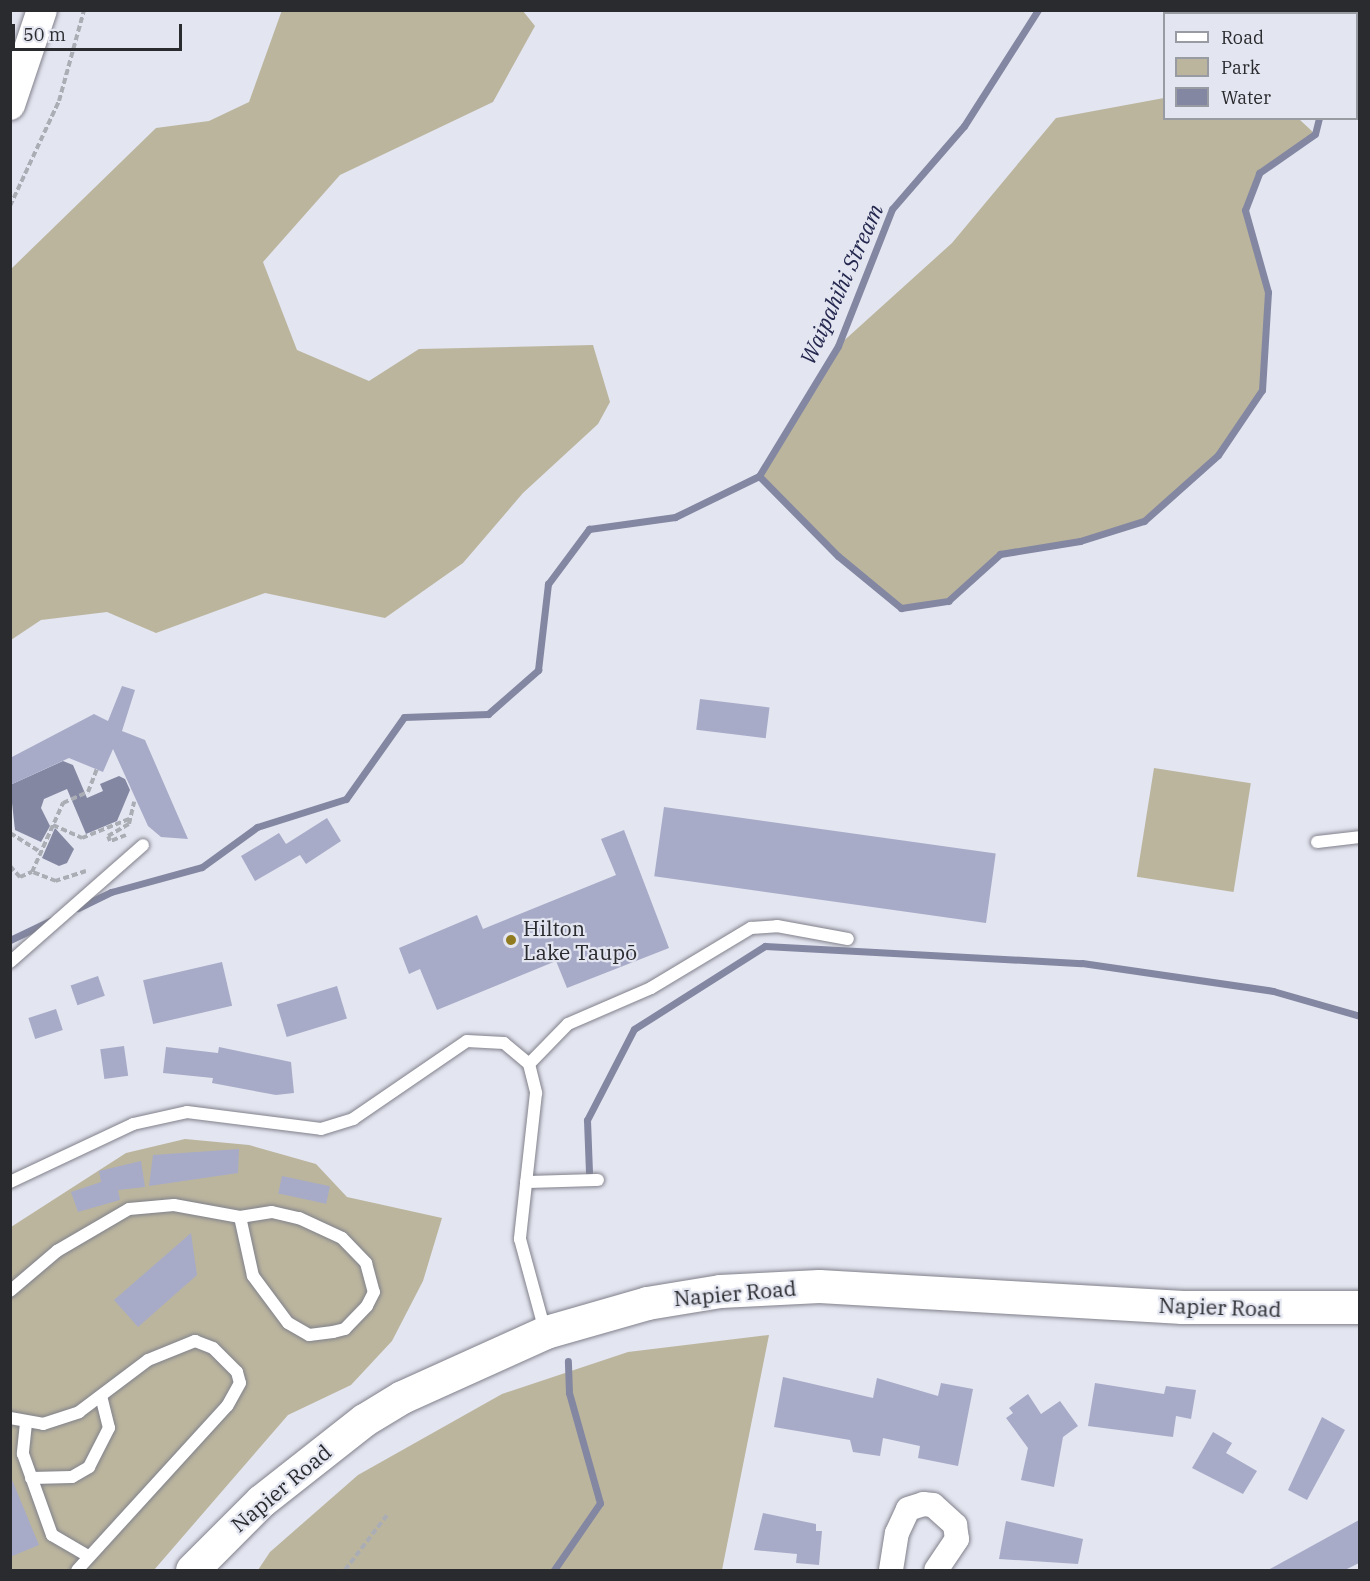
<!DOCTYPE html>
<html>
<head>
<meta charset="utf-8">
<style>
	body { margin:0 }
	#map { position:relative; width:1370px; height:1581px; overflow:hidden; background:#e3e5f0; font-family:"IBM Plex Serif",serif }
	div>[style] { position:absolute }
	.green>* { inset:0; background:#bbb59e; transform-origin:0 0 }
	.water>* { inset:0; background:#8387a2 }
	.stream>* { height:7px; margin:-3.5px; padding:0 3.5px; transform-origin:3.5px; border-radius:3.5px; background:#8387a2 }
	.building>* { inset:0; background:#a7abc8; transform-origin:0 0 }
	.path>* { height:4px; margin-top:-2px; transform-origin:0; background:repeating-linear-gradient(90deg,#abadb5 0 6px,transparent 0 9px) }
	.roads { filter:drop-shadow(0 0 2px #80818b) drop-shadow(0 0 2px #80818b) }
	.service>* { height:12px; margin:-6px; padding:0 6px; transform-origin:6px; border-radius:6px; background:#fff }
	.minor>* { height:24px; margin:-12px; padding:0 12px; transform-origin:12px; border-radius:12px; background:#fff }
	.tertiary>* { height:30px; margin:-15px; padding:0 15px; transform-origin:15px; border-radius:15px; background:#fff }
	.secondary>* { height:33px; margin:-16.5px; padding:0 16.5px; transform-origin:16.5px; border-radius:16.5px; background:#fff }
	.dots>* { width:16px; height:16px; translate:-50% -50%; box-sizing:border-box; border:3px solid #e3e5f0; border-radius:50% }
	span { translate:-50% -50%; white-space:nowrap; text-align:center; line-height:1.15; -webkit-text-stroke:4.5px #e3e5f0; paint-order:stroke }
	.poi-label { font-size:21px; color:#2a2b2f }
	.left { translate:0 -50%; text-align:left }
	.street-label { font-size:21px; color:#2a2b2f }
	.water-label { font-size:22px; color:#24274e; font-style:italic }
	.frame { position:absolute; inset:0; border:12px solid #2a2b2f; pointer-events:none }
	.legend { position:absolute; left:1163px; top:12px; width:195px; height:108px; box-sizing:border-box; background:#e3e5f0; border:2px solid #999ba3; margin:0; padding:8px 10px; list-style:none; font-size:18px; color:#2a2b2f }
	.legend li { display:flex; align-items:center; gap:12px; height:30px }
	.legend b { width:30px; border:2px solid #999ba3 }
	.scale { position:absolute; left:12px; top:24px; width:170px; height:27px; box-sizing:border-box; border:3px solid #2a2b2f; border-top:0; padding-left:8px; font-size:18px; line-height:21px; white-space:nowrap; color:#2a2b2f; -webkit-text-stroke:4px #e3e5f0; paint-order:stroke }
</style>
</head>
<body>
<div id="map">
	<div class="green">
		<i style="clip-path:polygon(282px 10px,523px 11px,535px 26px,493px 102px,340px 175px,263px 262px,297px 350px,369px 381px,419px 349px,593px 345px,610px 402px,598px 424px,523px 493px,463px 563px,385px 618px,265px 593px,156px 633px,107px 612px,41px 620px,11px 640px,11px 269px,156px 128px,209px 121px,249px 102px)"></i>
		<i style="clip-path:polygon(1164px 98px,1164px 118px,1299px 119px,1315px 134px,1259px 173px,1246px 210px,1268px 292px,1262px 390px,1218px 455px,1144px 521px,1080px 541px,1000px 554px,948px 601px,901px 608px,838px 556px,759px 476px,838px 346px,952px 243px,1056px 118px)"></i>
		<i style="left:1154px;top:768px;width:98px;height:110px;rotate:9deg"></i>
		<i style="clip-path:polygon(185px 1139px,249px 1145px,316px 1164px,347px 1197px,442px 1218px,423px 1281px,392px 1341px,351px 1385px,288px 1415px,154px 1570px,11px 1570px,11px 1227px,126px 1153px)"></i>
		<i style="clip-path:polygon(769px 1335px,722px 1570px,258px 1570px,270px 1552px,358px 1475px,502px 1394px,628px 1352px)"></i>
	</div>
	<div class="water">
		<i style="clip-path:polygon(63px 761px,73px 765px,87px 798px,103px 791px,100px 784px,119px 776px,125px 779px,130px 790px,117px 821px,86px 834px,67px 789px,44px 799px,41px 808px,50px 826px,41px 842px,15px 830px,10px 785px)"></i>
		<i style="clip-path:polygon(55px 828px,74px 849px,67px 863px,59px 866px,42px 858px)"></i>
	</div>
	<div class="stream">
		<i style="left:1350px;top:14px;width:4px;rotate:-76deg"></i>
		<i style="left:759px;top:476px;width:112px;rotate:45.4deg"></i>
		<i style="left:838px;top:556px;width:82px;rotate:39.5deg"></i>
		<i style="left:901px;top:608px;width:48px;rotate:-8.5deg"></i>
		<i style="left:948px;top:601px;width:70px;rotate:-42.1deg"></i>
		<i style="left:1000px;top:554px;width:81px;rotate:-9.2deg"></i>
		<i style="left:1080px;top:541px;width:67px;rotate:-17.4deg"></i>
		<i style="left:1144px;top:521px;width:99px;rotate:-41.7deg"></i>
		<i style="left:1218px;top:455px;width:78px;rotate:-55.9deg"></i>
		<i style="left:1262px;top:390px;width:98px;rotate:-86.5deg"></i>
		<i style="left:1268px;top:292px;width:85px;rotate:-105.7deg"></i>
		<i style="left:1245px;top:210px;width:40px;rotate:-69deg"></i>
		<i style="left:1259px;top:173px;width:68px;rotate:-34.9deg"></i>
		<i style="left:1315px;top:134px;width:16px;rotate:-76deg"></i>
		<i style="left:78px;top:908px;width:37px;rotate:-26deg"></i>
		<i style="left:111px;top:892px;width:94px;rotate:-15.4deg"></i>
		<i style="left:202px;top:867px;width:68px;rotate:-36deg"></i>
		<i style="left:257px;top:827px;width:93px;rotate:-17.5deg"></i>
		<i style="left:346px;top:799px;width:100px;rotate:-54.7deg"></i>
		<i style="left:404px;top:717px;width:84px;rotate:-2deg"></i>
		<i style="left:488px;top:714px;width:67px;rotate:-41.3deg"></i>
		<i style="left:538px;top:670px;width:87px;rotate:-83.4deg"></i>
		<i style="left:548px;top:584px;width:69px;rotate:-53.3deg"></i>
		<i style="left:589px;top:529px;width:87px;rotate:-7.9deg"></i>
		<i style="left:675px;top:517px;width:93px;rotate:-26deg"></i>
		<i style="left:759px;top:476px;width:152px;rotate:-58.7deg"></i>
		<i style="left:838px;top:346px;width:147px;rotate:-68.5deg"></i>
		<i style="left:892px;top:209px;width:110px;rotate:-49.1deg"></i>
		<i style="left:964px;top:126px;width:138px;rotate:-57.5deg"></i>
		<i style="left:10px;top:940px;width:47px;rotate:-25.5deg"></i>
		<i style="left:589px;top:1172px;width:52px;rotate:-92.2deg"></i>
		<i style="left:587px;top:1120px;width:102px;rotate:-62.7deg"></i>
		<i style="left:634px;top:1029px;width:155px;rotate:-32.4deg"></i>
		<i style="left:765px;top:946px;width:317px;rotate:3.1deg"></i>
		<i style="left:1082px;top:963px;width:193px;rotate:8.3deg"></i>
		<i style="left:1273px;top:991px;width:91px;rotate:16deg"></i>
		<i style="left:554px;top:1570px;width:81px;rotate:-55.5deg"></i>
		<i style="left:600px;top:1503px;width:114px;rotate:-105.7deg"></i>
		<i style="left:569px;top:1393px;width:32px;rotate:-92deg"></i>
	</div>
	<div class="building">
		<i style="clip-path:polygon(122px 686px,135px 690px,122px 731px,145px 740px,188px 839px,161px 837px,148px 826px,113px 749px,103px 772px,69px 758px,10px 785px,10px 758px,94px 714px,108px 721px)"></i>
		<i style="left:700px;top:699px;width:70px;height:31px;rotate:7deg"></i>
		<i style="left:664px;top:807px;width:335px;height:70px;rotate:8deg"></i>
		<i style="clip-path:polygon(327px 818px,341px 841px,306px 864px,300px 855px,255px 881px,241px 856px,279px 833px,286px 844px)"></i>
		<i style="clip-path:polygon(624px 830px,669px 948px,567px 988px,556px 961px,437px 1010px,420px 969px,409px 974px,399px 948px,477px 915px,483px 929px,616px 875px,601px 839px)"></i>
		<i style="left:222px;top:962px;width:45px;height:81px;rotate:77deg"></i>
		<i style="left:98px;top:976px;width:21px;height:29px;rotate:71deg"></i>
		<i style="left:337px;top:986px;width:34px;height:63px;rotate:73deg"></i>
		<i style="left:56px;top:1009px;width:22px;height:29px;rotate:72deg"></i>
		<i style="left:124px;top:1046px;width:30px;height:24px;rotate:82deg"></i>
		<i style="clip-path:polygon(166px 1047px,218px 1053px,219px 1047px,291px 1062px,294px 1093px,276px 1095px,212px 1083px,213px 1078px,163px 1073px)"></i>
		<i style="clip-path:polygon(239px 1149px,238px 1173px,149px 1186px,153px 1155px)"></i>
		<i style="clip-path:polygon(141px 1161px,145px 1187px,118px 1190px,120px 1200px,78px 1212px,71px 1192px,101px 1182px,99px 1171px)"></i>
		<i style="left:282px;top:1176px;width:49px;height:18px;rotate:12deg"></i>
		<i style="clip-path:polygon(191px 1233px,197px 1275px,138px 1327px,114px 1300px)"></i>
		<i style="clip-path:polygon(783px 1377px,873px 1398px,877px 1378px,938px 1396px,941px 1383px,973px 1389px,958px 1466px,918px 1458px,920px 1446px,883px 1438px,880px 1456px,853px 1452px,850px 1440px,774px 1427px)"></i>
		<i style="clip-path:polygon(1095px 1383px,1164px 1394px,1166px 1386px,1196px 1390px,1191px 1419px,1176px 1416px,1173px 1437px,1088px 1426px)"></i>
		<i style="clip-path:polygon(1028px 1394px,1041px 1414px,1060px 1401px,1078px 1426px,1063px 1437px,1054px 1487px,1021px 1480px,1028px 1448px,1006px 1418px,1013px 1413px,1009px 1408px)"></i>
		<i style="clip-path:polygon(1322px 1417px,1345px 1430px,1307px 1500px,1288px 1490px)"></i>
		<i style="clip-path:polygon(1213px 1432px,1232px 1443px,1226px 1453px,1257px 1471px,1243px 1494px,1192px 1468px)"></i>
		<i style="clip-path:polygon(10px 1475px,39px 1545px,10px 1557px)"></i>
		<i style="clip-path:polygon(763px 1513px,816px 1524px,816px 1531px,822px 1531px,819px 1565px,796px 1563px,797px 1554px,754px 1550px)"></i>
		<i style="clip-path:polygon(1359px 1520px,1359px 1563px,1345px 1570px,1268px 1570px)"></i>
		<i style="clip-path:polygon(1006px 1521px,1083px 1539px,1078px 1564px,999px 1559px)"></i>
	</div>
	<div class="path">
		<i style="left:10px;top:206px;width:116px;rotate:-65deg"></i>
		<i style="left:59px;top:101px;width:94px;rotate:-74.6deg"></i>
		<i style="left:53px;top:825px;width:32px;rotate:24deg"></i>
		<i style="left:82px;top:838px;width:51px;rotate:-22deg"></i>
		<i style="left:10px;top:833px;width:36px;rotate:32deg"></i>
		<i style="left:126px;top:835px;width:17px;rotate:159deg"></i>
		<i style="left:110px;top:841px;width:5px;rotate:-112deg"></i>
		<i style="left:108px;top:836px;width:24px;rotate:-30deg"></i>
		<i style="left:129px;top:824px;width:23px;rotate:-77deg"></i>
		<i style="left:10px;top:866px;width:15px;rotate:48deg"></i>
		<i style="left:20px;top:877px;width:13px;rotate:-23deg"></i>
		<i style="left:86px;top:871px;width:32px;rotate:162deg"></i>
		<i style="left:56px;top:881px;width:26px;rotate:-159deg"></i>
		<i style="left:32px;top:872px;width:76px;rotate:-65.8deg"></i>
		<i style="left:63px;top:803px;width:27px;rotate:-24deg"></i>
		<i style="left:88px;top:792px;width:25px;rotate:-69deg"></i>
		<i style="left:345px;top:1570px;width:69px;rotate:-52.6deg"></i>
	</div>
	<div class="roads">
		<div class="service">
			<i style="left:1317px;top:842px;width:43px;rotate:-6.6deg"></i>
			<i style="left:10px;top:962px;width:177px;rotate:-41.3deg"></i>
			<i style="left:529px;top:1064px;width:56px;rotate:-45.7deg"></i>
			<i style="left:568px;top:1024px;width:90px;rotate:-23.4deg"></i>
			<i style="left:651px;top:988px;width:117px;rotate:-31deg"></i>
			<i style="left:751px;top:928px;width:26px;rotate:-4deg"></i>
			<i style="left:777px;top:926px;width:72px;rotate:10.4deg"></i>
			<i style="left:10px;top:1182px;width:136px;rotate:-25.2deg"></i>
			<i style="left:133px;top:1124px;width:55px;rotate:-12.5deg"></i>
			<i style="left:187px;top:1112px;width:135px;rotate:7.2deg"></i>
			<i style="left:321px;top:1129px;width:34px;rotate:-17deg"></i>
			<i style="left:353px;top:1119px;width:138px;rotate:-34.4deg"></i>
			<i style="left:467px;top:1041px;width:37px;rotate:3deg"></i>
			<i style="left:504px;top:1043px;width:33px;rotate:40deg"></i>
			<i style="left:529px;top:1064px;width:30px;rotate:76deg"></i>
			<i style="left:536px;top:1093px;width:147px;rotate:96.3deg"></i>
			<i style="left:520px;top:1239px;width:95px;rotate:74.8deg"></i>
			<i style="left:526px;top:1182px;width:72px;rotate:-1.6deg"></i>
			<i style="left:10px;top:1291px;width:62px;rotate:-40.4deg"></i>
			<i style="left:57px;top:1251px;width:83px;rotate:-30.3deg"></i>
			<i style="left:129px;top:1209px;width:45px;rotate:-5.1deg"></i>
			<i style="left:174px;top:1205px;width:67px;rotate:10.3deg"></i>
			<i style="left:240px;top:1217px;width:32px;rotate:-9deg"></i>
			<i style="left:272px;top:1212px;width:28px;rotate:13deg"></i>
			<i style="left:299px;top:1218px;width:47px;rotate:24.9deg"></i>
			<i style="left:342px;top:1238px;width:35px;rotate:46deg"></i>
			<i style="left:366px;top:1263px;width:30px;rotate:75deg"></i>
			<i style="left:374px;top:1292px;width:16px;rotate:117deg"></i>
			<i style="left:367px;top:1306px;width:32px;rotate:134deg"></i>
			<i style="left:345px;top:1329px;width:12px;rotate:166deg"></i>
			<i style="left:333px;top:1332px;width:24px;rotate:173deg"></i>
			<i style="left:309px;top:1335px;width:24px;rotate:-150deg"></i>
			<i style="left:288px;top:1323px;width:59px;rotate:-126.7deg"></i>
			<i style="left:253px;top:1276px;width:60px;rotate:-102.4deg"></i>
			<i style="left:10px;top:1418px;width:34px;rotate:10deg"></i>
			<i style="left:43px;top:1424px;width:38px;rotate:-18deg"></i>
			<i style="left:79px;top:1412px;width:86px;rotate:-37deg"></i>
			<i style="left:148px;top:1360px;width:51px;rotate:-22deg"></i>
			<i style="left:195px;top:1341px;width:19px;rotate:21deg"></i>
			<i style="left:213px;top:1348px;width:34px;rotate:45deg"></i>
			<i style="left:237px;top:1372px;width:11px;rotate:75deg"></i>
			<i style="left:240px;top:1383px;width:26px;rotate:119deg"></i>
			<i style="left:227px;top:1406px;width:222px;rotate:132.4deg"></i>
			<i style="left:26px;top:1423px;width:31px;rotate:96deg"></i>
			<i style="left:23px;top:1454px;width:86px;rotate:70.3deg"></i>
			<i style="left:52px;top:1535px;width:42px;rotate:30.3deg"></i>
			<i style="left:31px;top:1478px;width:41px;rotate:-1.4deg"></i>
			<i style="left:72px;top:1477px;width:20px;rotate:-30deg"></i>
			<i style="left:89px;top:1467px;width:44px;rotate:-62.9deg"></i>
			<i style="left:109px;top:1428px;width:33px;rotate:-104deg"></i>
		</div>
		<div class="minor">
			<i style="left:891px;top:1570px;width:37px;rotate:-81deg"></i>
			<i style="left:897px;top:1533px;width:26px;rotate:-65deg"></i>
			<i style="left:908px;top:1509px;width:16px;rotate:-18deg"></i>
			<i style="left:923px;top:1504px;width:10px;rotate:6deg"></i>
			<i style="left:933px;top:1505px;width:30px;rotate:42deg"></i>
			<i style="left:955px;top:1525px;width:14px;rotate:82deg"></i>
			<i style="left:957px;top:1539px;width:37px;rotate:124deg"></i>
		</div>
		<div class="tertiary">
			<i style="left:10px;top:105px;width:100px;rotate:-71.4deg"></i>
		</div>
		<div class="secondary">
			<i style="left:192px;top:1570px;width:98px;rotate:-45deg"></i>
			<i style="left:261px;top:1501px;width:131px;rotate:-38.2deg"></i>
			<i style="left:364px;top:1420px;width:44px;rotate:-31.2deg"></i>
			<i style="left:402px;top:1397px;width:158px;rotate:-24.3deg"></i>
			<i style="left:546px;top:1332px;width:105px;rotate:-16deg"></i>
			<i style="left:647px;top:1303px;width:74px;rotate:-9.3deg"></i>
			<i style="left:720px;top:1291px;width:99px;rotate:-2.9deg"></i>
			<i style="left:819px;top:1286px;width:364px;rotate:3.3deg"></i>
			<i style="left:1182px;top:1307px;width:178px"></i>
		</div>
	</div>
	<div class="dots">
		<i style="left:511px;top:940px;background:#917b21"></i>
	</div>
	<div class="poi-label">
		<span class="left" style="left:523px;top:940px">Hilton<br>Lake Taupō</span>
	</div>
	<div class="street-label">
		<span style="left:735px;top:1293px;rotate:-5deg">Napier Road</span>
		<span style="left:1220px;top:1307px;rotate:2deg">Napier Road</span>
		<span style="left:281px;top:1488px;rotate:-40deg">Napier Road</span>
	</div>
	<div class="water-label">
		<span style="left:841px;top:284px;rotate:-66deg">Waipahihi Stream</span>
	</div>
	<div class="frame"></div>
	<ul class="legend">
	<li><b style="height:8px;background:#fff"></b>Road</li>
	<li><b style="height:16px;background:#bbb59e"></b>Park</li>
	<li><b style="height:16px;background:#8387a2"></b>Water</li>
	</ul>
	<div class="scale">50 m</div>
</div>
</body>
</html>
